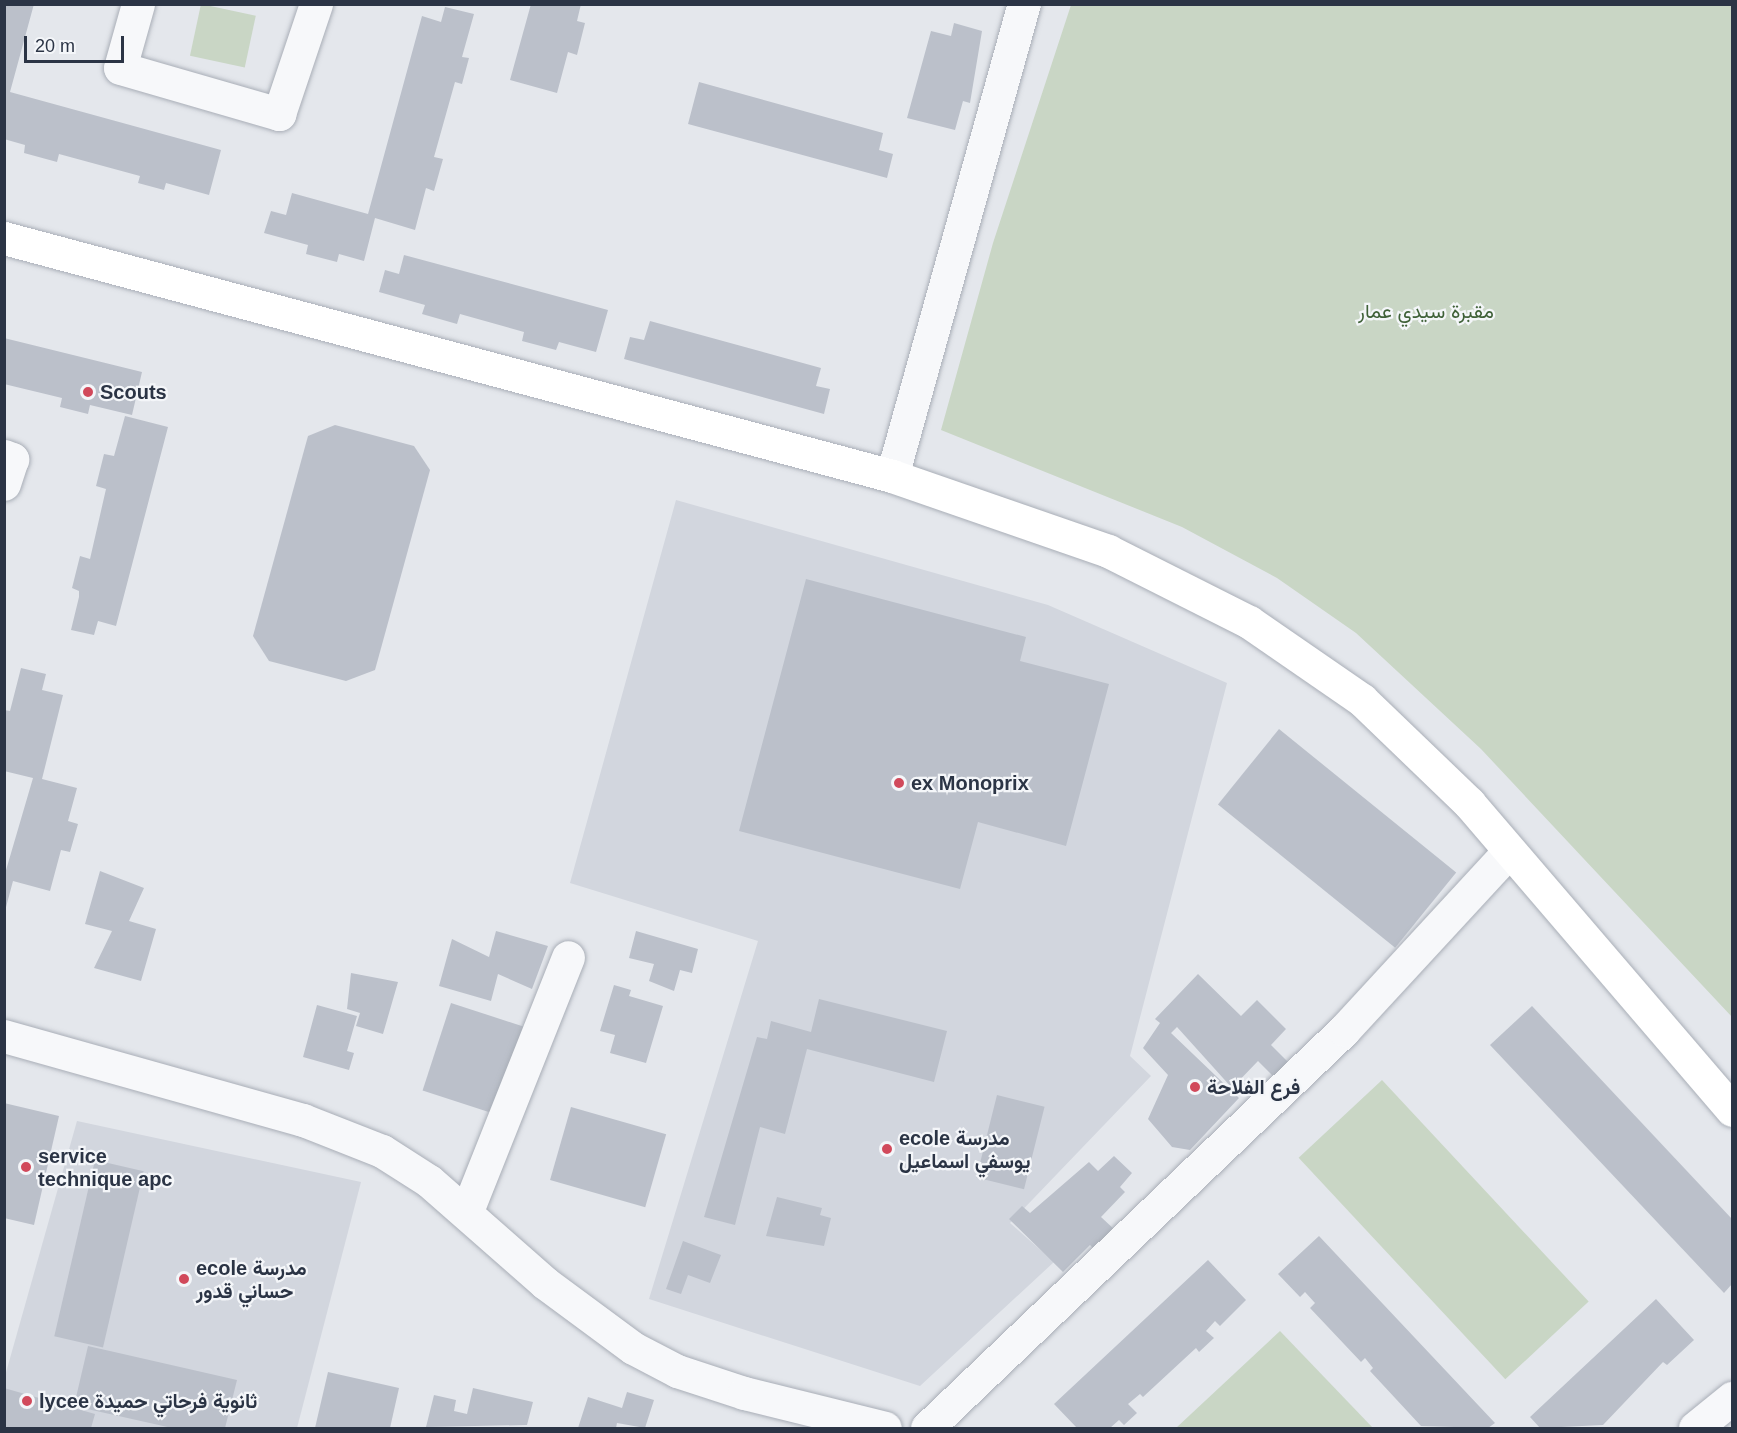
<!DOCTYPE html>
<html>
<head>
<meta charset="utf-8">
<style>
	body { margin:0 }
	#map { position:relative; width:1737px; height:1433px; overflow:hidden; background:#e4e7ec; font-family:Helvetica,Vazirmatn,sans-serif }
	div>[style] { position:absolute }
	.built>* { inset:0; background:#d2d6de }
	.green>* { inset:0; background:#c9d6c5; transform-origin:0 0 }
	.building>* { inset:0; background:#bbc0ca; transform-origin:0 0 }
	.roads { filter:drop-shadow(0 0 2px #a9aeb7) drop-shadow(0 0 2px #a9aeb7) }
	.minor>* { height:33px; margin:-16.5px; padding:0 16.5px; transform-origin:16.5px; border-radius:16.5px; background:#f7f8fa }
	.major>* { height:33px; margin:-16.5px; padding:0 16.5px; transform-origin:16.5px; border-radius:16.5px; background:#fff }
	.dots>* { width:16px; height:16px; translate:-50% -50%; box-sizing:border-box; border:3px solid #f4f6f9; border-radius:50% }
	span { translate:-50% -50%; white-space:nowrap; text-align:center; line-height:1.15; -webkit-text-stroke:4.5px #f4f6f9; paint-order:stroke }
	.park-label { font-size:20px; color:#3f6138 }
	.poi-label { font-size:20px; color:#2b3445; font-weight:700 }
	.left { translate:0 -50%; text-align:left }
	.frame { position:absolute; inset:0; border:6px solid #2b3445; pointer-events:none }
	.scale { position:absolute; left:24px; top:36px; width:100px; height:27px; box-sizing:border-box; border:3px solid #2b3445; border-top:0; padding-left:8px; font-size:18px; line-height:21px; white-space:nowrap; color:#2b3445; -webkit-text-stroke:4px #f4f6f9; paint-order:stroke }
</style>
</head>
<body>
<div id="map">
	<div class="built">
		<i style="clip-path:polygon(676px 500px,1048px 605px,1227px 683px,1130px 1056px,1151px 1076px,1010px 1223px,1054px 1262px,920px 1386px,649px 1299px,758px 941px,570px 883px)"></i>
		<i style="clip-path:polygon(77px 1121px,361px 1182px,297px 1428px,5px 1428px,5px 1376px)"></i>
	</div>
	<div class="green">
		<i style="left:201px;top:4px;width:56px;height:53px;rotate:12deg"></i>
		<i style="clip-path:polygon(1071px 5px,1732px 5px,1732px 1017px,1481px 749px,1356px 633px,1277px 578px,1182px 527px,941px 430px,993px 243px)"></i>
		<i style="left:1382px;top:1080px;width:303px;height:114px;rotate:47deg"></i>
		<i style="clip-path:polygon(1280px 1331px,1373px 1428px,1176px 1428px)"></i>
	</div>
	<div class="building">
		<i style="clip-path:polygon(4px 4px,34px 4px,10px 92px,221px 150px,209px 195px,166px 183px,164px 190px,138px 183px,140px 176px,59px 154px,57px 162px,24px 153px,25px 145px,4px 139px)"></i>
		<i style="clip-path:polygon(531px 4px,581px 4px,577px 21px,585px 23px,577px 55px,568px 52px,557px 93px,510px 80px)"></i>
		<i style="clip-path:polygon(445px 7px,474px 14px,462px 57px,469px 58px,462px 84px,455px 82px,434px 157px,443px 159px,434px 191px,426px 188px,415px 230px,375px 218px,364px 261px,339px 254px,337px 262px,306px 254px,308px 245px,264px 233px,271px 211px,286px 215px,292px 193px,368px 214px,422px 16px,441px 22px)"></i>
		<i style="clip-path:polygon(954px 23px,982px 31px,970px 103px,963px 101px,955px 130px,907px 118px,931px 31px,951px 36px)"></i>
		<i style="clip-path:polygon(699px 82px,883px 133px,879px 150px,893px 154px,887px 178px,688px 124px)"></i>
		<i style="clip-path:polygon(404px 255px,608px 310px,596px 352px,559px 342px,556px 350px,522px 341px,524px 332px,460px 314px,457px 324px,422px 314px,425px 305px,379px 292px,385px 270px,399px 274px)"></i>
		<i style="clip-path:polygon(650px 321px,821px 368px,816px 386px,830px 389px,824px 414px,624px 359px,630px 337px,644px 340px)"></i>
		<i style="clip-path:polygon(4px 338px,142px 372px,132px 415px,90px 405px,88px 414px,60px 407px,62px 398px,4px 384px)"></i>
		<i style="clip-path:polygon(125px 416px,168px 427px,116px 626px,98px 621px,94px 635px,71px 630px,79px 597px,79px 591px,72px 588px,80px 556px,90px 559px,106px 489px,96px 486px,104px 454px,114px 456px)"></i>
		<i style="clip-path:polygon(335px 425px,414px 446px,430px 470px,375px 670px,346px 681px,269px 661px,253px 636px,308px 436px)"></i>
		<i style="clip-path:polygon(806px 579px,1026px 637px,1020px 661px,1109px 684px,1066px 846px,978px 822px,960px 889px,739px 831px)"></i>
		<i style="clip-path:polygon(21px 668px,46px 674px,42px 690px,63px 695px,42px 779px,77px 788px,68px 821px,78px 824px,70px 852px,61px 850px,50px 891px,13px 881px,5px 911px,4px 877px,33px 778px,4px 771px,4px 710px,10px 711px)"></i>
		<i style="left:1279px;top:729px;width:228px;height:97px;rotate:39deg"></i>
		<i style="clip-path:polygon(100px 871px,144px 888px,129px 921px,156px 929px,141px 981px,94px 968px,112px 931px,85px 924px)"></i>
		<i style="clip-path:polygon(496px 931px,548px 946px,532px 989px,498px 974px,491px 1001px,439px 986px,452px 939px,489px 957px)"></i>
		<i style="clip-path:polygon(636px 931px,698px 949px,692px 973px,680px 970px,674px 991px,649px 981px,654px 964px,629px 958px)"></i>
		<i style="clip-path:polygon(351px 973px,398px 982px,383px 1034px,356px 1026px,360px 1013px,347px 1009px)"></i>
		<i style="clip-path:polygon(1198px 974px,1241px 1016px,1257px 1000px,1286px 1029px,1271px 1045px,1289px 1063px,1275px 1078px,1258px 1061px,1232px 1088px,1177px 1027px,1171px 1033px,1239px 1098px,1190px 1150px,1172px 1147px,1148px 1119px,1168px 1075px,1143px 1048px,1160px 1023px,1155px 1019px)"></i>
		<i style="clip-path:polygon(614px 985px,631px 990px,629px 996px,663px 1006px,646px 1063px,610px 1053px,615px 1035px,600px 1031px)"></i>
		<i style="clip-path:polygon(819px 999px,947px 1031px,934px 1082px,807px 1049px,785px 1134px,760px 1127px,735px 1225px,704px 1217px,757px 1037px,767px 1039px,771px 1021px,811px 1032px)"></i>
		<i style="left:451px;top:1003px;width:80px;height:92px;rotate:18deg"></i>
		<i style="clip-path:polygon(317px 1005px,357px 1016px,347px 1051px,354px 1053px,349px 1070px,303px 1057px)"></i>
		<i style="clip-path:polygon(1532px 1006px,1732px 1219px,1732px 1284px,1724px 1293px,1490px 1045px)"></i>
		<i style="left:997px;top:1095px;width:49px;height:85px;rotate:14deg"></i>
		<i style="clip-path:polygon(4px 1103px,59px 1116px,34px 1225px,4px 1218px)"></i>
		<i style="left:571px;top:1107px;width:99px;height:76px;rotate:16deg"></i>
		<i style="clip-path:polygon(1114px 1156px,1132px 1173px,1120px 1187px,1125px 1192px,1101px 1217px,1116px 1231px,1096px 1251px,1090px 1245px,1063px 1272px,1009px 1219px,1022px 1206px,1030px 1213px,1089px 1162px,1098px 1171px)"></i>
		<i style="left:95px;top:1160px;width:50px;height:181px;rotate:13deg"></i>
		<i style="clip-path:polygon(777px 1197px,822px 1208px,820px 1215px,831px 1218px,824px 1246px,766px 1236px)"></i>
		<i style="clip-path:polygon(1319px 1236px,1495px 1423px,1488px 1428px,1421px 1426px,1370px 1371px,1373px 1368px,1365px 1358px,1361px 1362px,1310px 1308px,1315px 1303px,1305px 1292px,1300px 1297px,1278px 1274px)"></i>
		<i style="clip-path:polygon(683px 1241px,721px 1255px,710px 1283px,688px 1275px,681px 1294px,666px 1289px)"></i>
		<i style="clip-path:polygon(1208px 1260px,1246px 1300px,1220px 1326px,1215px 1321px,1206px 1331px,1214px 1338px,1199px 1352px,1196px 1348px,1143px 1397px,1140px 1394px,1128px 1404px,1137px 1413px,1124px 1425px,1119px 1420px,1110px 1428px,1077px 1428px,1054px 1404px)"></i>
		<i style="clip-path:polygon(1656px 1299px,1694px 1340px,1667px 1365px,1663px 1362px,1603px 1425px,1540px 1428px,1530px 1417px)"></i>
		<i style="clip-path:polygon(88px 1346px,237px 1380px,225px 1428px,172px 1428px,74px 1406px)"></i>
		<i style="clip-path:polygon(328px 1372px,399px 1388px,390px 1428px,315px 1428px)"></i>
		<i style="clip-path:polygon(4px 1388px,95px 1414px,91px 1428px,4px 1428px)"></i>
		<i style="clip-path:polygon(473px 1388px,533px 1402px,527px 1425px,426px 1427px,434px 1395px,456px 1400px,454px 1411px,467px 1414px)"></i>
		<i style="clip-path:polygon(627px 1392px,654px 1400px,645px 1428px,617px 1423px,616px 1428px,578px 1428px,588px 1397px,622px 1408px)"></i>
	</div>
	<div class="roads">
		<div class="minor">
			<i style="left:138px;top:4px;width:66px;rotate:105.7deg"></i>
			<i style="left:120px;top:68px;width:166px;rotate:16.1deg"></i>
			<i style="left:279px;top:114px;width:116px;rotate:-71.4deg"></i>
			<i style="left:4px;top:456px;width:9px;rotate:21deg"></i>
			<i style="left:12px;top:459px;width:26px;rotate:108deg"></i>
			<i style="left:892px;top:476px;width:490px;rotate:-74.4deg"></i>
			<i style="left:4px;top:1036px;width:311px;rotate:15.7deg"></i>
			<i style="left:303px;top:1120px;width:85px;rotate:21.4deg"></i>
			<i style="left:382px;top:1151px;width:56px;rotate:32.6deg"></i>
			<i style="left:429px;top:1181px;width:154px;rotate:41.3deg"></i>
			<i style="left:545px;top:1283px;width:109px;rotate:36.5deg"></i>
			<i style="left:633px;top:1348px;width:50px;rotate:27.6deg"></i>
			<i style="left:677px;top:1371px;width:71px;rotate:18.2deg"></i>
			<i style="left:744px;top:1393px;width:145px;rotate:13.9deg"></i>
			<i style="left:467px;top:1211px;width:273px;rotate:-68.3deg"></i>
			<i style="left:927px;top:1428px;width:576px;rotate:-43.66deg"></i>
			<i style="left:1344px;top:1030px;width:243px;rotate:-47.3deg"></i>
			<i style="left:1695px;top:1428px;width:48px;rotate:-39deg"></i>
		</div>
		<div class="major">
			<i style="left:4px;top:238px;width:919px;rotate:15deg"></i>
			<i style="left:892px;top:476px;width:229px;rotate:19.1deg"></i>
			<i style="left:1108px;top:551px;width:158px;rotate:26.7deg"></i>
			<i style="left:1249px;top:622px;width:137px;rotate:34.6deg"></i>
			<i style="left:1362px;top:700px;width:149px;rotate:43.9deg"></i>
			<i style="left:1469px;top:803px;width:404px;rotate:49.4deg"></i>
		</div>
	</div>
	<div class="dots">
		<i style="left:88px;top:392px;background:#d1495b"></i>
		<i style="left:899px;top:783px;background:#d1495b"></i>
		<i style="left:1195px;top:1087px;background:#d1495b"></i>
		<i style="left:887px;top:1149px;background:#d1495b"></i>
		<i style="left:26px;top:1167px;background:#d1495b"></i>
		<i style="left:184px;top:1279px;background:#d1495b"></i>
		<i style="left:27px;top:1401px;background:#d1495b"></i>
	</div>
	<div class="park-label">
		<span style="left:1426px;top:311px">مقبرة سيدي عمار</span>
	</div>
	<div class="poi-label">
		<span class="left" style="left:100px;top:392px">Scouts</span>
		<span class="left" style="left:911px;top:783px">ex Monoprix</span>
		<span class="left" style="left:1207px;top:1087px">فرع الفلاحة</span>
		<span class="left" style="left:899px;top:1150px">ecole مدرسة<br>يوسفي اسماعيل</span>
		<span class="left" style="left:38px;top:1168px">service<br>technique apc</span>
		<span class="left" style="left:196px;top:1280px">ecole مدرسة<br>حساني قدور</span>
		<span class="left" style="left:39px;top:1401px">lycee ثانوية فرحاتي حميدة</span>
	</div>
	<div class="frame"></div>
	<div class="scale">20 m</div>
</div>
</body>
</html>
